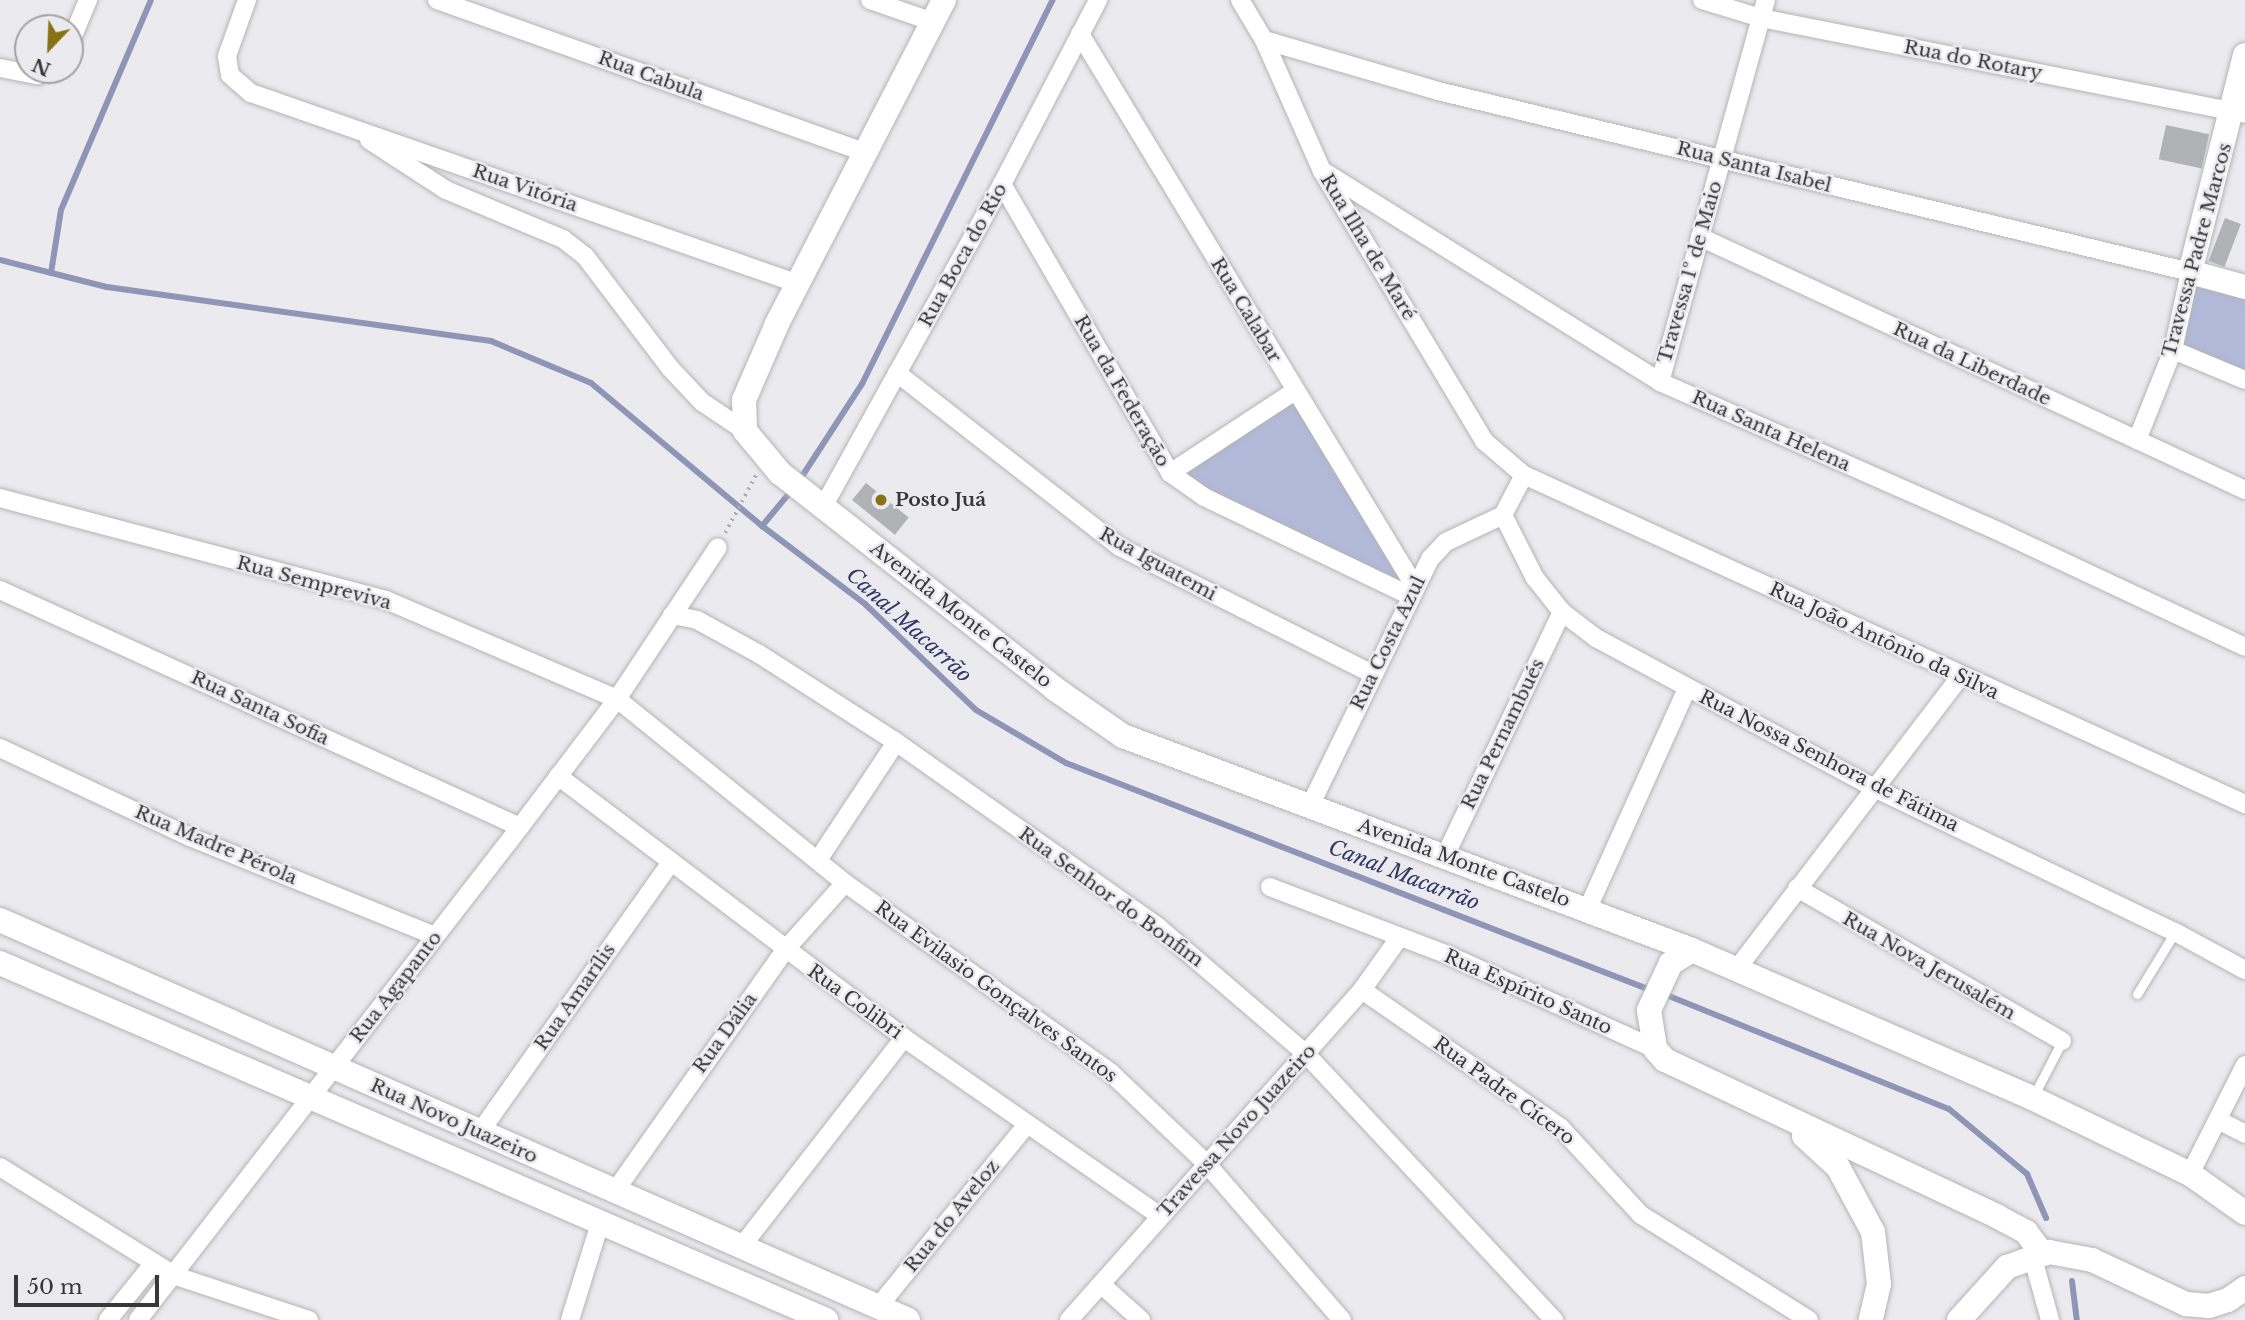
<!DOCTYPE html>
<html>
<head>
<meta charset="utf-8">
<style>
	body { margin:0 }
	#map { position:relative; width:2245px; height:1320px; overflow:hidden; background:#ebebef; font-family:"Libre Baskerville",serif }
	div>[style] { position:absolute }
	.green>* { inset:0; background:#b2b9d9 }
	.stream>* { height:6px; margin:-3px; padding:0 3px; transform-origin:3px; border-radius:3px; background:#8f95b6 }
	.building>* { inset:0; background:#b1b2b6; transform-origin:0 0 }
	.path>* { height:3.5px; margin-top:-1.75px; transform-origin:0; background:repeating-linear-gradient(90deg,#acacaf 0 2px,transparent 0 7px) }
	.roads { filter:drop-shadow(0 0 2px #b3b4b7) drop-shadow(0 0 2px #b3b4b7) }
	.lane>* { height:9px; margin:-4.5px; padding:0 4.5px; transform-origin:4.5px; border-radius:4.5px; background:#fff }
	.street>* { height:18px; margin:-9px; padding:0 9px; transform-origin:9px; border-radius:9px; background:#fff }
	.secondary>* { height:24px; margin:-12px; padding:0 12px; transform-origin:12px; border-radius:12px; background:#fff }
	.dots>* { width:19px; height:19px; translate:-50% -50%; box-sizing:border-box; border:4px solid #ebebef; border-radius:50% }
	span { translate:-50% -50%; white-space:nowrap; text-align:center; line-height:1.15; -webkit-text-stroke:5px #ebebef; paint-order:stroke }
	.street-label { font-size:19px; color:#383839 }
	.poi-label { font-size:19px; color:#383839; font-weight:700 }
	.left { translate:0 -50%; text-align:left }
	.water-label { font-size:21px; color:#323765; font-style:italic }
	.north { position:absolute; left:14px; top:14px; width:70px; height:70px; box-sizing:border-box; background:#ebebef; border:2px solid #a3a3a6; border-radius:50%; rotate:203deg; font-size:19px; font-weight:700; line-height:28px; text-align:center; color:#383839 }
	.north::after { content:''; display:block; margin:auto; width:24px; height:32px; background:#867315; clip-path:polygon(50% 0,100% 100%,50% 72%,0 100%) }
	.scale { position:absolute; left:14px; top:1275px; width:145px; height:32px; box-sizing:border-box; border:4px solid #383839; border-top:0; padding-left:9px; font-size:21px; line-height:24px; white-space:nowrap; color:#383839; -webkit-text-stroke:5px #ebebef; paint-order:stroke }
</style>
</head>
<body>
<div id="map">
	<div class="green">
		<i style="clip-path:polygon(2195px 283px,2245px 297px,2245px 375px,2179px 348px)"></i>
		<i style="clip-path:polygon(1292px 401px,1407px 586px,1178px 474px)"></i>
	</div>
	<div class="stream">
		<i style="left:0;top:260px;width:110px;rotate:14.2deg"></i>
		<i style="left:107px;top:287px;width:388px;rotate:8deg"></i>
		<i style="left:491px;top:341px;width:108px;rotate:22.8deg"></i>
		<i style="left:591px;top:383px;width:223px;rotate:39.9deg"></i>
		<i style="left:762px;top:526px;width:129px;rotate:37.1deg"></i>
		<i style="left:865px;top:604px;width:153px;rotate:43.7deg"></i>
		<i style="left:976px;top:710px;width:104px;rotate:30.5deg"></i>
		<i style="left:1066px;top:763px;width:630px;rotate:21.23deg"></i>
		<i style="left:51px;top:273px;width:64px;rotate:-81deg"></i>
		<i style="left:61px;top:210px;width:228px;rotate:-66.8deg"></i>
		<i style="left:799px;top:481px;width:116px;rotate:-57deg"></i>
		<i style="left:862px;top:384px;width:429px;rotate:-63.6deg"></i>
		<i style="left:762px;top:526px;width:47px;rotate:-50.2deg"></i>
		<i style="left:1664px;top:994px;width:307px;rotate:22deg"></i>
		<i style="left:1949px;top:1109px;width:102px;rotate:39.8deg"></i>
		<i style="left:2027px;top:1174px;width:48px;rotate:66.6deg"></i>
		<i style="left:2072px;top:1281px;width:39px;rotate:83deg"></i>
	</div>
	<div class="building">
		<i style="left:2166px;top:125px;width:44px;height:35px;rotate:12deg"></i>
		<i style="left:2225px;top:218px;width:17px;height:46px;rotate:21deg"></i>
		<i style="left:866px;top:483px;width:55px;height:22px;rotate:39deg"></i>
	</div>
	<div class="path">
		<i style="left:725px;top:533px;width:66px;rotate:-61.9deg"></i>
	</div>
	<div class="roads">
		<div class="lane">
			<i style="left:2137px;top:994px;width:73px;rotate:-58.5deg"></i>
			<i style="left:2033px;top:1097px;width:63px;rotate:-62.6deg"></i>
		</div>
		<div class="street">
			<i style="left:247px;top:0;width:59px;rotate:109.7deg"></i>
			<i style="left:227px;top:56px;width:19px;rotate:81deg"></i>
			<i style="left:230px;top:75px;width:28px;rotate:41deg"></i>
			<i style="left:251px;top:93px;width:580px;rotate:19.22deg"></i>
			<i style="left:437px;top:0;width:454px;rotate:19.6deg"></i>
			<i style="left:870px;top:0;width:67px;rotate:19.2deg"></i>
			<i style="left:1240px;top:0;width:47px;rotate:59deg"></i>
			<i style="left:1264px;top:40px;width:143px;rotate:66.1deg"></i>
			<i style="left:1322px;top:171px;width:315px;rotate:59deg"></i>
			<i style="left:1484px;top:441px;width:52px;rotate:40.4deg"></i>
			<i style="left:1524px;top:475px;width:793px;rotate:24.53deg"></i>
			<i style="left:1702px;top:0;width:62px;rotate:17deg"></i>
			<i style="left:1761px;top:18px;width:493px;rotate:11.2deg"></i>
			<i style="left:1080px;top:34px;width:644px;rotate:58.78deg"></i>
			<i style="left:1264px;top:40px;width:181px;rotate:16.3deg"></i>
			<i style="left:1438px;top:91px;width:773px;rotate:13.53deg"></i>
			<i style="left:2190px;top:272px;width:80px;rotate:102.3deg"></i>
			<i style="left:2173px;top:350px;width:97px;rotate:111.8deg"></i>
			<i style="left:70px;top:43px;width:47px;rotate:-67.3deg"></i>
			<i style="left:0;top:68px;width:38px;rotate:11deg"></i>
			<i style="left:37px;top:75px;width:14px;rotate:-21deg"></i>
			<i style="left:369px;top:140px;width:92px;rotate:33deg"></i>
			<i style="left:446px;top:190px;width:127px;rotate:22.7deg"></i>
			<i style="left:563px;top:239px;width:28px;rotate:38deg"></i>
			<i style="left:585px;top:256px;width:141px;rotate:52.8deg"></i>
			<i style="left:670px;top:368px;width:47px;rotate:46.7deg"></i>
			<i style="left:702px;top:402px;width:52px;rotate:34deg"></i>
			<i style="left:1326px;top:173px;width:394px;rotate:32deg"></i>
			<i style="left:1660px;top:382px;width:376px;rotate:23.8deg"></i>
			<i style="left:2004px;top:534px;width:266px;rotate:25.1deg"></i>
			<i style="left:1002px;top:184px;width:334px;rotate:59.8deg"></i>
			<i style="left:1170px;top:473px;width:42px;rotate:35.2deg"></i>
			<i style="left:1204px;top:497px;width:227px;rotate:25.6deg"></i>
			<i style="left:1700px;top:237px;width:601px;rotate:24.9deg"></i>
			<i style="left:2173px;top:350px;width:78px;rotate:22.6deg"></i>
			<i style="left:897px;top:373px;width:283px;rotate:38deg"></i>
			<i style="left:1120px;top:547px;width:282px;rotate:26.7deg"></i>
			<i style="left:1660px;top:382px;width:396px;rotate:-74.5deg"></i>
			<i style="left:1170px;top:473px;width:149px;rotate:-33.3deg"></i>
			<i style="left:1524px;top:475px;width:45px;rotate:117.7deg"></i>
			<i style="left:1503px;top:515px;width:71px;rotate:63.1deg"></i>
			<i style="left:1535px;top:578px;width:43px;rotate:51.5deg"></i>
			<i style="left:1562px;top:612px;width:43px;rotate:37.4deg"></i>
			<i style="left:1596px;top:638px;width:316px;rotate:28.3deg"></i>
			<i style="left:1874px;top:788px;width:334px;rotate:25.6deg"></i>
			<i style="left:2175px;top:932px;width:80px;rotate:28.5deg"></i>
			<i style="left:0;top:498px;width:399px;rotate:14.8deg"></i>
			<i style="left:386px;top:600px;width:251px;rotate:23.2deg"></i>
			<i style="left:617px;top:699px;width:293px;rotate:38.9deg"></i>
			<i style="left:845px;top:883px;width:327px;rotate:35.5deg"></i>
			<i style="left:1111px;top:1073px;width:131px;rotate:43.5deg"></i>
			<i style="left:1206px;top:1163px;width:208px;rotate:49.1deg"></i>
			<i style="left:823px;top:507px;width:369px;rotate:-61deg"></i>
			<i style="left:1002px;top:184px;width:208px;rotate:-62.4deg"></i>
			<i style="left:0;top:590px;width:571px;rotate:24.5deg"></i>
			<i style="left:672px;top:615px;width:25px;rotate:11deg"></i>
			<i style="left:697px;top:620px;width:71px;rotate:28.7deg"></i>
			<i style="left:759px;top:654px;width:163px;rotate:32.7deg"></i>
			<i style="left:896px;top:742px;width:321px;rotate:35.2deg"></i>
			<i style="left:1158px;top:927px;width:195px;rotate:40.6deg"></i>
			<i style="left:1306px;top:1054px;width:364px;rotate:47deg"></i>
			<i style="left:0;top:748px;width:210px;rotate:25.1deg"></i>
			<i style="left:190px;top:837px;width:264px;rotate:22deg"></i>
			<i style="left:558px;top:776px;width:434px;rotate:37.1deg"></i>
			<i style="left:904px;top:1038px;width:312px;rotate:34.8deg"></i>
			<i style="left:1310px;top:806px;width:275px;rotate:-64.1deg"></i>
			<i style="left:1430px;top:559px;width:23px;rotate:-47deg"></i>
			<i style="left:1446px;top:542px;width:63px;rotate:-25.3deg"></i>
			<i style="left:1445px;top:856px;width:271px;rotate:-64.4deg"></i>
			<i style="left:818px;top:860px;width:141px;rotate:-56.5deg"></i>
			<i style="left:1270px;top:887px;width:191px;rotate:20.9deg"></i>
			<i style="left:1448px;top:955px;width:227px;rotate:24.4deg"></i>
			<i style="left:1797px;top:888px;width:306px;rotate:30deg"></i>
			<i style="left:1588px;top:908px;width:240px;rotate:-65.7deg"></i>
			<i style="left:1736px;top:970px;width:370px;rotate:-52.6deg"></i>
			<i style="left:1362px;top:990px;width:242px;rotate:34.7deg"></i>
			<i style="left:1561px;top:1128px;width:118px;rotate:47.4deg"></i>
			<i style="left:1641px;top:1215px;width:198px;rotate:32deg"></i>
			<i style="left:2218px;top:1120px;width:30px;rotate:27deg"></i>
			<i style="left:480px;top:1132px;width:331px;rotate:-54.7deg"></i>
			<i style="left:0;top:1167px;width:207px;rotate:31.8deg"></i>
			<i style="left:176px;top:1276px;width:140px;rotate:18.3deg"></i>
			<i style="left:2190px;top:1174px;width:122px;rotate:-63.2deg"></i>
			<i style="left:615px;top:1191px;width:295px;rotate:-54.8deg"></i>
			<i style="left:785px;top:950px;width:90px;rotate:-48.2deg"></i>
			<i style="left:742px;top:1246px;width:264px;rotate:-52.1deg"></i>
			<i style="left:2032px;top:1255px;width:67px;rotate:74.5deg"></i>
			<i style="left:1103px;top:1286px;width:51px;rotate:41.8deg"></i>
			<i style="left:878px;top:1307px;width:236px;rotate:-50.8deg"></i>
			<i style="left:108px;top:1320px;width:72px;rotate:-51.2deg"></i>
			<i style="left:138px;top:1320px;width:624px;rotate:-52.23deg"></i>
			<i style="left:520px;top:827px;width:161px;rotate:-52.8deg"></i>
			<i style="left:617px;top:699px;width:182px;rotate:-56.4deg"></i>
			<i style="left:570px;top:1320px;width:102px;rotate:-72.8deg"></i>
			<i style="left:1069px;top:1320px;width:441px;rotate:-48.4deg"></i>
			<i style="left:1362px;top:990px;width:64px;rotate:-54.6deg"></i>
		</div>
		<div class="secondary">
			<i style="left:944px;top:0;width:365px;rotate:117.3deg"></i>
			<i style="left:777px;top:324px;width:83px;rotate:113.5deg"></i>
			<i style="left:744px;top:400px;width:31px;rotate:88deg"></i>
			<i style="left:745px;top:431px;width:55px;rotate:50.2deg"></i>
			<i style="left:780px;top:473px;width:350px;rotate:38.1deg"></i>
			<i style="left:1055px;top:689px;width:83px;rotate:34.7deg"></i>
			<i style="left:1123px;top:736px;width:608px;rotate:20.61deg"></i>
			<i style="left:1692px;top:950px;width:371px;rotate:23.5deg"></i>
			<i style="left:2032px;top:1098px;width:175px;rotate:25.7deg"></i>
			<i style="left:2190px;top:1174px;width:67px;rotate:35.3deg"></i>
			<i style="left:2245px;top:55px;width:224px;rotate:104.2deg"></i>
			<i style="left:2190px;top:272px;width:57px;rotate:15.3deg"></i>
			<i style="left:0;top:920px;width:992px;rotate:23.77deg"></i>
			<i style="left:1692px;top:950px;width:25px;rotate:148deg"></i>
			<i style="left:1671px;top:963px;width:52px;rotate:115.1deg"></i>
			<i style="left:1649px;top:1010px;width:39px;rotate:81deg"></i>
			<i style="left:1655px;top:1049px;width:15px;rotate:48deg"></i>
			<i style="left:1665px;top:1060px;width:368px;rotate:25.2deg"></i>
			<i style="left:1998px;top:1217px;width:32px;rotate:28deg"></i>
			<i style="left:2026px;top:1232px;width:26px;rotate:53deg"></i>
			<i style="left:0;top:963px;width:900px;rotate:23.37deg"></i>
			<i style="left:1804px;top:1136px;width:46px;rotate:42.4deg"></i>
			<i style="left:1838px;top:1167px;width:74px;rotate:61.7deg"></i>
			<i style="left:1873px;top:1232px;width:52px;rotate:83.4deg"></i>
			<i style="left:1879px;top:1284px;width:37px;rotate:103deg"></i>
			<i style="left:1959px;top:1320px;width:72px;rotate:-47.8deg"></i>
			<i style="left:2007px;top:1267px;width:45px;rotate:-19.7deg"></i>
			<i style="left:2049px;top:1252px;width:44px;rotate:10.5deg"></i>
			<i style="left:2092px;top:1260px;width:104px;rotate:25.1deg"></i>
			<i style="left:2186px;top:1304px;width:23px;rotate:5deg"></i>
			<i style="left:2209px;top:1306px;width:20px;rotate:-18deg"></i>
			<i style="left:2228px;top:1300px;width:21px;rotate:-35deg"></i>
		</div>
	</div>
	<div class="dots">
		<i style="left:881px;top:500px;background:#867315"></i>
	</div>
	<div class="street-label">
		<span style="left:1973px;top:60px;rotate:11deg">Rua do Rotary</span>
		<span style="left:651px;top:76px;rotate:20deg">Rua Cabula</span>
		<span style="left:1754px;top:167px;rotate:14deg">Rua Santa Isabel</span>
		<span style="left:525px;top:188px;rotate:19deg">Rua Vitória</span>
		<span style="left:1368px;top:247px;rotate:59deg">Rua Ilha de Maré</span>
		<span style="left:2197px;top:250px;rotate:-75deg">Travessa Padre Marcos</span>
		<span style="left:963px;top:255px;rotate:-61deg">Rua Boca do Rio</span>
		<span style="left:1690px;top:272px;rotate:-74deg">Travessa 1º de Maio</span>
		<span style="left:1246px;top:310px;rotate:59deg">Rua Calabar</span>
		<span style="left:1972px;top:364px;rotate:25deg">Rua da Liberdade</span>
		<span style="left:1122px;top:391px;rotate:60deg">Rua da Federação</span>
		<span style="left:1771px;top:431px;rotate:24deg">Rua Santa Helena</span>
		<span style="left:1158px;top:564px;rotate:29deg">Rua Iguatemi</span>
		<span style="left:314px;top:583px;rotate:15deg">Rua Sempreviva</span>
		<span style="left:961px;top:615px;rotate:38deg">Avenida Monte Castelo</span>
		<span style="left:1884px;top:641px;rotate:25deg">Rua João Antônio da Silva</span>
		<span style="left:1388px;top:643px;rotate:-64deg">Rua Costa Azul</span>
		<span style="left:260px;top:708px;rotate:25deg">Rua Santa Sofia</span>
		<span style="left:1503px;top:734px;rotate:-64deg">Rua Pernambués</span>
		<span style="left:1829px;top:761px;rotate:27deg">Rua Nossa Senhora de Fátima</span>
		<span style="left:216px;top:845px;rotate:23deg">Rua Madre Pérola</span>
		<span style="left:1464px;top:863px;rotate:20deg">Avenida Monte Castelo</span>
		<span style="left:1111px;top:897px;rotate:36deg">Rua Senhor do Bonfim</span>
		<span style="left:1929px;top:966px;rotate:30deg">Rua Nova Jerusalém</span>
		<span style="left:396px;top:987px;rotate:-52deg">Rua Agapanto</span>
		<span style="left:996px;top:992px;rotate:36deg">Rua Evilasio Gonçalves Santos</span>
		<span style="left:1528px;top:992px;rotate:24deg">Rua Espírito Santo</span>
		<span style="left:575px;top:997px;rotate:-55deg">Rua Amarílis</span>
		<span style="left:855px;top:1002px;rotate:36deg">Rua Colibri</span>
		<span style="left:725px;top:1033px;rotate:-54deg">Rua Dália</span>
		<span style="left:1504px;top:1091px;rotate:36deg">Rua Padre Cícero</span>
		<span style="left:454px;top:1121px;rotate:24deg">Rua Novo Juazeiro</span>
		<span style="left:1237px;top:1131px;rotate:-48deg">Travessa Novo Juazeiro</span>
		<span style="left:952px;top:1216px;rotate:-51deg">Rua do Aveloz</span>
	</div>
	<div class="poi-label">
		<span class="left" style="left:895px;top:500px">Posto Juá</span>
	</div>
	<div class="water-label">
		<span style="left:909px;top:625px;rotate:42deg">Canal Macarrão</span>
		<span style="left:1404px;top:875px;rotate:21deg">Canal Macarrão</span>
	</div>
	<div class="north">N</div>
	<div class="scale">50 m</div>
</div>
</body>
</html>
